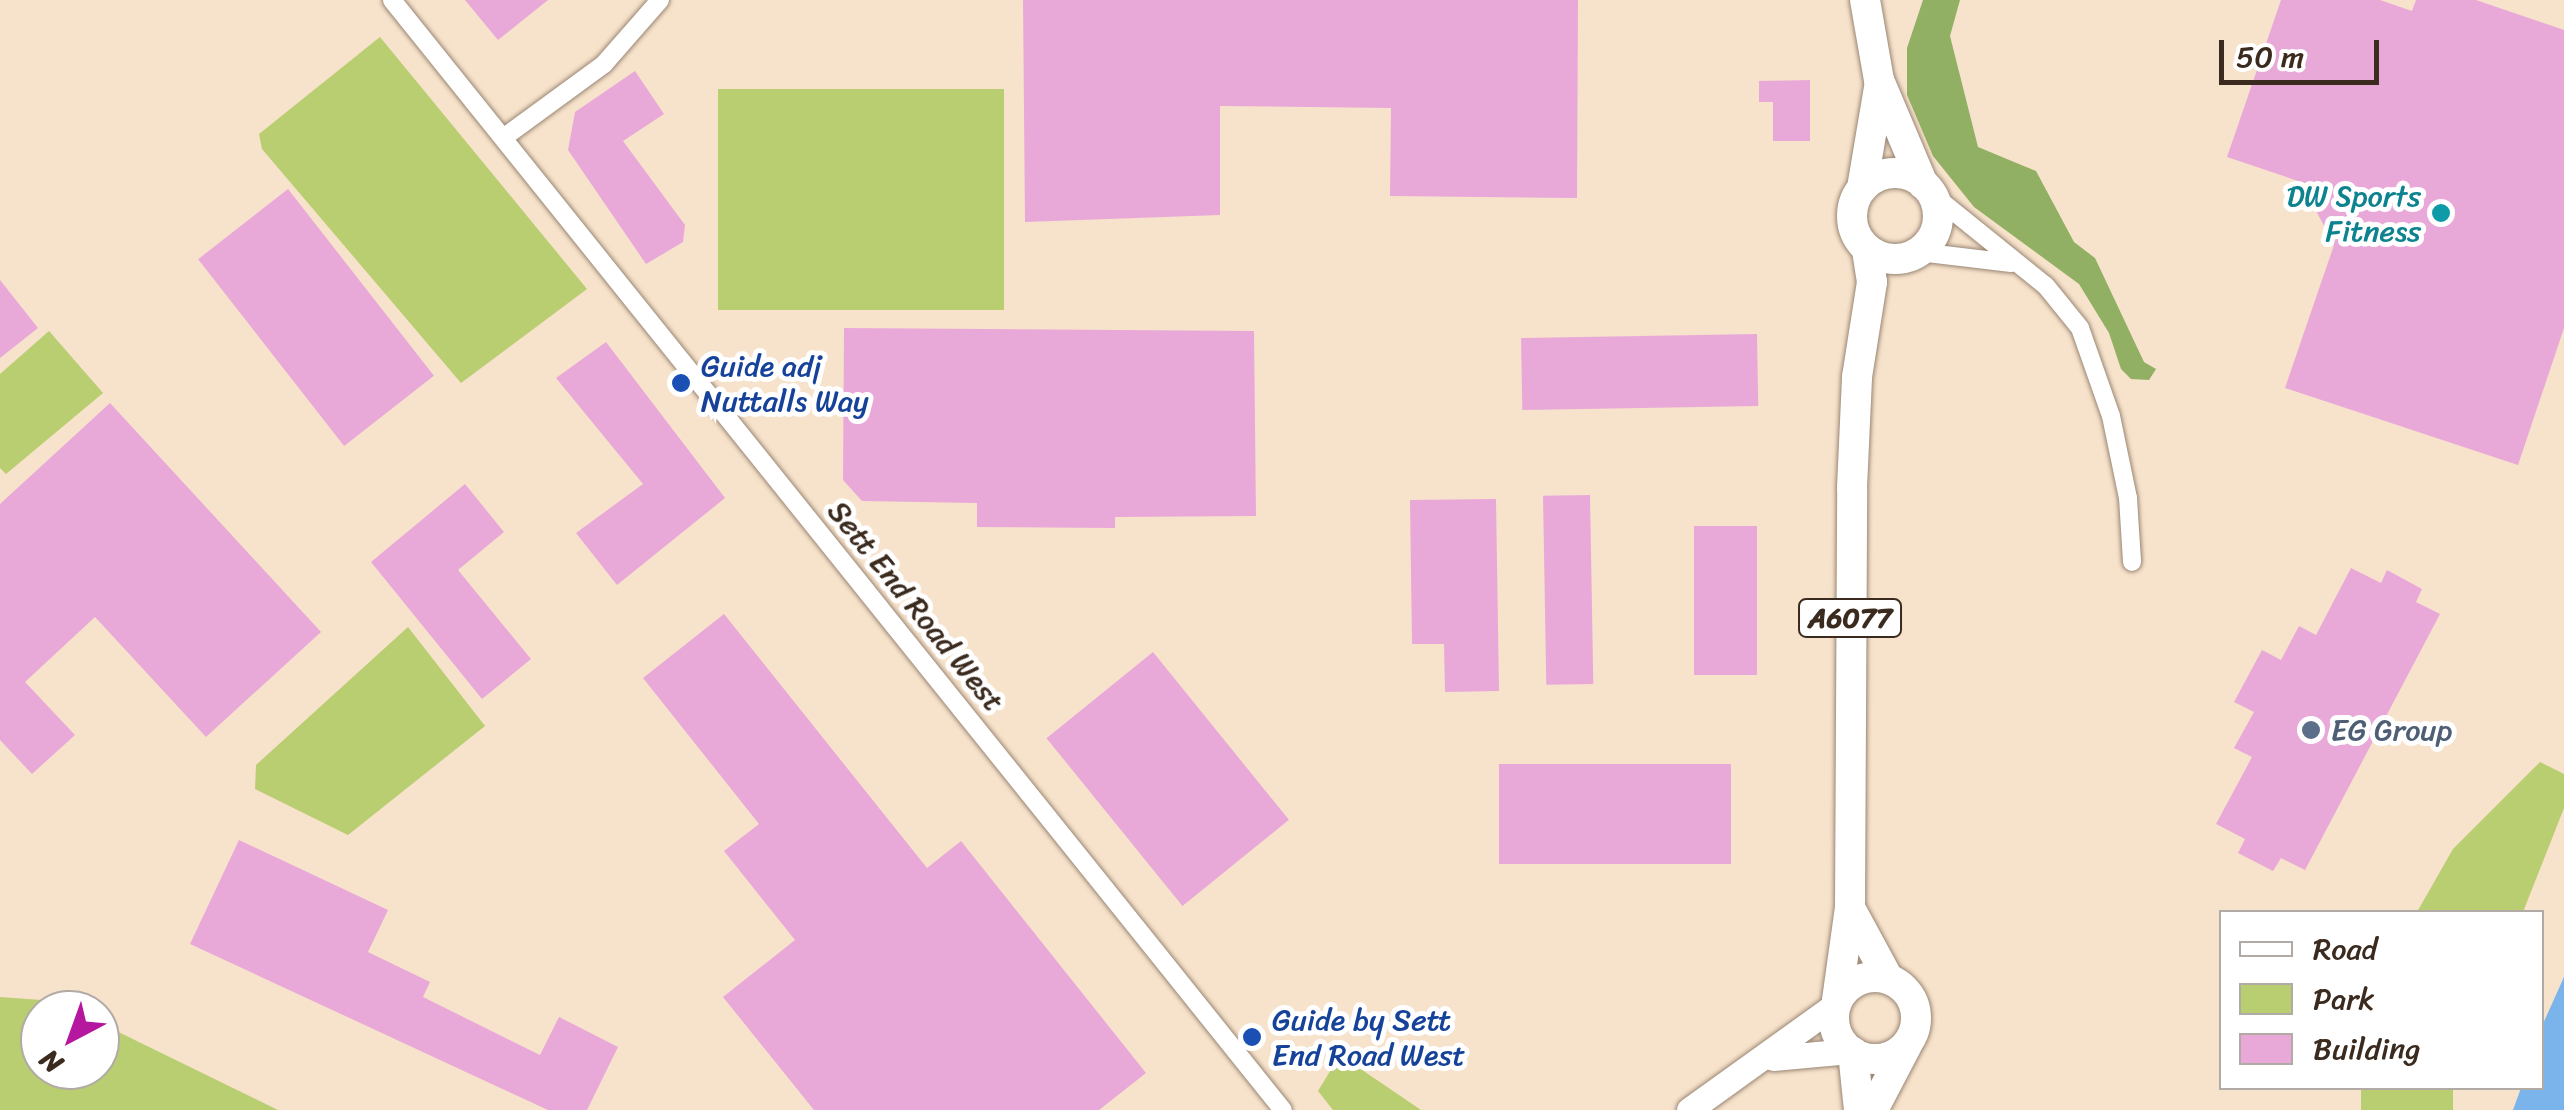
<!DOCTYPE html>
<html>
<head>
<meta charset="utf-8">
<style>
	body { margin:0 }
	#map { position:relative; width:2564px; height:1110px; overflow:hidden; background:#f7e2cb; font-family:Sriracha,sans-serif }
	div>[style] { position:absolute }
	.green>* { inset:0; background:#b9cd71; transform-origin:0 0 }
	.forest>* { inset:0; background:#92b063 }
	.water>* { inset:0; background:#7ab4eb }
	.building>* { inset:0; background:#e8a9d9; transform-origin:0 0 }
	.roads { filter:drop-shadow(0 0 2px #998674) drop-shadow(0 0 2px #998674) }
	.minor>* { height:18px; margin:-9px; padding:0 9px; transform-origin:9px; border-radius:9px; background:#fff }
	.secondary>* { height:25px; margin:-12.5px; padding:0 12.5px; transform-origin:12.5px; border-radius:12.5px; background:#fff }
	.trunk>* { height:30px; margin:-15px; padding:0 15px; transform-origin:15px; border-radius:15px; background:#fff }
	.trunk>.ring { margin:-15px; padding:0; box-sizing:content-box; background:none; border:30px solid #fff; border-radius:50% }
	.dots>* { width:28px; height:28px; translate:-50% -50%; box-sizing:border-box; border:5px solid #fff; border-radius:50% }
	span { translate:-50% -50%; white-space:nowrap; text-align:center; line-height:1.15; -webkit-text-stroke:10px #fff; paint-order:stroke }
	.shield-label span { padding:2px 8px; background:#fff; border:2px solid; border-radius:8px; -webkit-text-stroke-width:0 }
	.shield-label { font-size:28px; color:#3b2a1e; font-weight:700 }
	.culture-label { font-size:30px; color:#0d838f }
	.right { translate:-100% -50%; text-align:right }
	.transit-label { font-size:30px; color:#164399 }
	.left { translate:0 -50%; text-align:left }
	.street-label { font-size:30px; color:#3b2a1e }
	.service-label { font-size:30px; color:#4e5e75 }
	.legend { position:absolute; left:2219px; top:910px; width:325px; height:180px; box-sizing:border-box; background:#fff; border:2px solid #b1aaa5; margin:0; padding:12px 18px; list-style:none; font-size:30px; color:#3b2a1e }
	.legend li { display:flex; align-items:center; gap:20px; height:50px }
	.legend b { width:50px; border:2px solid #b1aaa5 }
	.north { position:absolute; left:20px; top:990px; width:100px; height:100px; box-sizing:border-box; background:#fff; border:2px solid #b1aaa5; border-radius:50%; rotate:221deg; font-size:28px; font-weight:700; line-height:40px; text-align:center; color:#3b2a1e }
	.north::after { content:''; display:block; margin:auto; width:35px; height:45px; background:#b5179e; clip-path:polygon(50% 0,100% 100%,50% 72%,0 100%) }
	.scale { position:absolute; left:2219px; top:40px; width:160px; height:45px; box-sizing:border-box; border:5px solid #3b2a1e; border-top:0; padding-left:12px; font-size:30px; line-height:35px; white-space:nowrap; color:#3b2a1e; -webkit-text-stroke:8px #fff; paint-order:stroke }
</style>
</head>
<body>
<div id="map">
	<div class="green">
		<i style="clip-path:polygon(380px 37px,587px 289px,461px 383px,262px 149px,259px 134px)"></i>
		<i style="left:1004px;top:89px;width:221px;height:286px;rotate:90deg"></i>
		<i style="clip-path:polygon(49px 331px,103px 393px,6px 474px,0 468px,0 374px)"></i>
		<i style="clip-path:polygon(408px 627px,485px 726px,348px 835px,255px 789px,256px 765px)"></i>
		<i style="clip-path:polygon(2540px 762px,2564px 774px,2564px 808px,2523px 912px,2417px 912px,2453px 849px)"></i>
		<i style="clip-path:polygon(0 997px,55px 1001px,73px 1010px,40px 1010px,40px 1070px,100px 1070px,100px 1023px,278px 1110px,0 1110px)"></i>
		<i style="clip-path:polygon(1340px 1055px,1421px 1110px,1333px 1110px,1318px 1091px)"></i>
		<i style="left:2361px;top:1088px;width:92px;height:22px"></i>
	</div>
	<div class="forest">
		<i style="clip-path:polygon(1923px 0,1960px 0,1950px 36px,1978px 147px,2036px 171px,2074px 242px,2095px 258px,2144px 362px,2156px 369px,2149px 380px,2131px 379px,2121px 369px,2109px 333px,2079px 284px,1974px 207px,1933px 156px,1907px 95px,1907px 48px)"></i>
	</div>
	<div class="water">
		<i style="clip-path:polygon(2564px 977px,2564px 1110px,2513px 1110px,2521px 1088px,2542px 1088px,2542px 1026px)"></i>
	</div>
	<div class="building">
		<i style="clip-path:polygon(465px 0,548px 0,498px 40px)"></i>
		<i style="clip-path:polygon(1023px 0,1578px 0,1577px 198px,1390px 196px,1391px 108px,1220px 106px,1220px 215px,1025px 222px)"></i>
		<i style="clip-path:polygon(2281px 0,2380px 0,2412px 11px,2416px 0,2476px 0,2564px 30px,2564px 328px,2518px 465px,2285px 388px,2334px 245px,2301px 182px,2227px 157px)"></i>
		<i style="clip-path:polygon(635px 71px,664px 114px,623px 141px,685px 225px,683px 242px,646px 264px,568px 150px,575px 112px)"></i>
		<i style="clip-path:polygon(1810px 80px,1810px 141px,1773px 141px,1773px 102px,1759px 102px,1759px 81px)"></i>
		<i style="left:288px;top:189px;width:237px;height:114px;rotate:52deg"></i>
		<i style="clip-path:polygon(0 280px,38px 328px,0 358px)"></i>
		<i style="clip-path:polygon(844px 328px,1254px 331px,1256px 516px,1115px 517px,1115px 528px,977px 527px,977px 503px,862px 501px,843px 480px)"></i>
		<i style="left:1757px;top:334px;width:72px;height:236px;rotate:89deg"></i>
		<i style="clip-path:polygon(606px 342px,725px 498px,617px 585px,576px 533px,643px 484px,556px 378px)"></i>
		<i style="clip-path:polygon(110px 403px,321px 632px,206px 737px,95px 617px,25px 682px,75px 735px,32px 774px,0 740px,0 504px)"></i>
		<i style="clip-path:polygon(465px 484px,504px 532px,458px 570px,531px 659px,482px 699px,371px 562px)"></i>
		<i style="left:1590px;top:495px;width:189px;height:47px;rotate:89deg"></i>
		<i style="clip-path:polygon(1496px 499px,1499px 691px,1445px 692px,1444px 644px,1412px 644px,1410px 500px)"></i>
		<i style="left:1757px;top:526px;width:149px;height:63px;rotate:90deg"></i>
		<i style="clip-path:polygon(2351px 568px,2381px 583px,2387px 570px,2422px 589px,2416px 602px,2440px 614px,2305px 870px,2281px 858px,2273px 871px,2238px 853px,2245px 839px,2216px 824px,2252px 757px,2234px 748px,2254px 712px,2234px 702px,2262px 650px,2281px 660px,2299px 626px,2316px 635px)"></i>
		<i style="clip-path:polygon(724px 614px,927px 868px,961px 841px,1146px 1073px,1099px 1110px,814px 1110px,723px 997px,795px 940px,724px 851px,759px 824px,643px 678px)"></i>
		<i style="left:1153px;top:652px;width:216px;height:137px;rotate:51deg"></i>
		<i style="left:1499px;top:764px;width:232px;height:100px"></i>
		<i style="clip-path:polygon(239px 840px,388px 910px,368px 952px,430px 982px,423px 997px,540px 1055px,559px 1017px,618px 1047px,587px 1110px,548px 1110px,190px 944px)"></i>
	</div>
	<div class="roads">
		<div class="minor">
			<i style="left:392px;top:0;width:1423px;rotate:51.25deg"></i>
			<i style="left:503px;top:138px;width:125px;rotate:-36.2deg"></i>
			<i style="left:604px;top:64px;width:85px;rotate:-48.8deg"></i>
			<i style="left:1932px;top:194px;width:146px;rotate:38.9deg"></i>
			<i style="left:2046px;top:286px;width:54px;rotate:51deg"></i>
			<i style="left:2080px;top:328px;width:93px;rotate:70.6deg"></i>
			<i style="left:2111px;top:416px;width:84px;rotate:78.3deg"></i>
			<i style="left:2128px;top:498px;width:64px;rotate:86.4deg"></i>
			<i style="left:1919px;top:252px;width:93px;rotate:6.8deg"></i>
		</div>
		<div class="secondary">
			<i style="left:1773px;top:1058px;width:77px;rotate:-5.2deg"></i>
			<i style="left:1689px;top:1110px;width:180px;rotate:-35.7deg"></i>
		</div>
		<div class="trunk">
			<i style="left:1865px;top:0;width:81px;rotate:80.1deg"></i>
			<i style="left:1879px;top:80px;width:113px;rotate:67.1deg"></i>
			<i class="ring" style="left:1852px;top:173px;width:56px;height:56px"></i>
			<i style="left:1862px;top:188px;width:101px;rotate:-80.4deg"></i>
			<i style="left:1850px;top:908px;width:80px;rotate:61.5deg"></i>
			<i class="ring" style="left:1834px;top:977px;width:52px;height:52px"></i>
			<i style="left:1837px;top:1000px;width:93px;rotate:-82deg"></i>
			<i style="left:1850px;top:908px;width:420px;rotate:-89.7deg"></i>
			<i style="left:1852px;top:488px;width:111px;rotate:-87.4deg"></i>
			<i style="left:1857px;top:377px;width:96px;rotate:-81deg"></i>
			<i style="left:1872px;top:282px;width:33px;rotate:-99deg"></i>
			<i style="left:1853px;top:1052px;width:58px;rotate:84.1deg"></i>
			<i style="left:1873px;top:1110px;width:73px;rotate:-62.4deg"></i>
		</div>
	</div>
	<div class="dots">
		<i style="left:2441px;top:213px;background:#0f9aa8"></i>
		<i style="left:681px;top:383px;background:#1a4fb4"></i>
		<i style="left:2311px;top:730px;background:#5c6f8a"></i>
		<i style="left:1252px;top:1037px;background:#1a4fb4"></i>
	</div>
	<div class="shield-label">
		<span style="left:1850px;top:618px">A6077</span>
	</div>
	<div class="culture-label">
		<span class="right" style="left:2421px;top:213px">DW Sports<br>Fitness</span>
	</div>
	<div class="transit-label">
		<span class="left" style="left:701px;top:383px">Guide adj<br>Nuttalls Way</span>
		<span class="left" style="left:1272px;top:1037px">Guide by Sett<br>End Road West</span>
	</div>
	<div class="street-label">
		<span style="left:916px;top:606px;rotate:51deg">Sett End Road West</span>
	</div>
	<div class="service-label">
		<span class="left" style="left:2331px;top:730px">EG Group</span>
	</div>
	<ul class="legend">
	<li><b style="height:12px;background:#fff"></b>Road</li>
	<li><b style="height:28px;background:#b9cd71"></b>Park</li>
	<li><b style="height:28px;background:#e8a9d9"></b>Building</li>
	</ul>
	<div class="north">N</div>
	<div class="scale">50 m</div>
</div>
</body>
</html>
